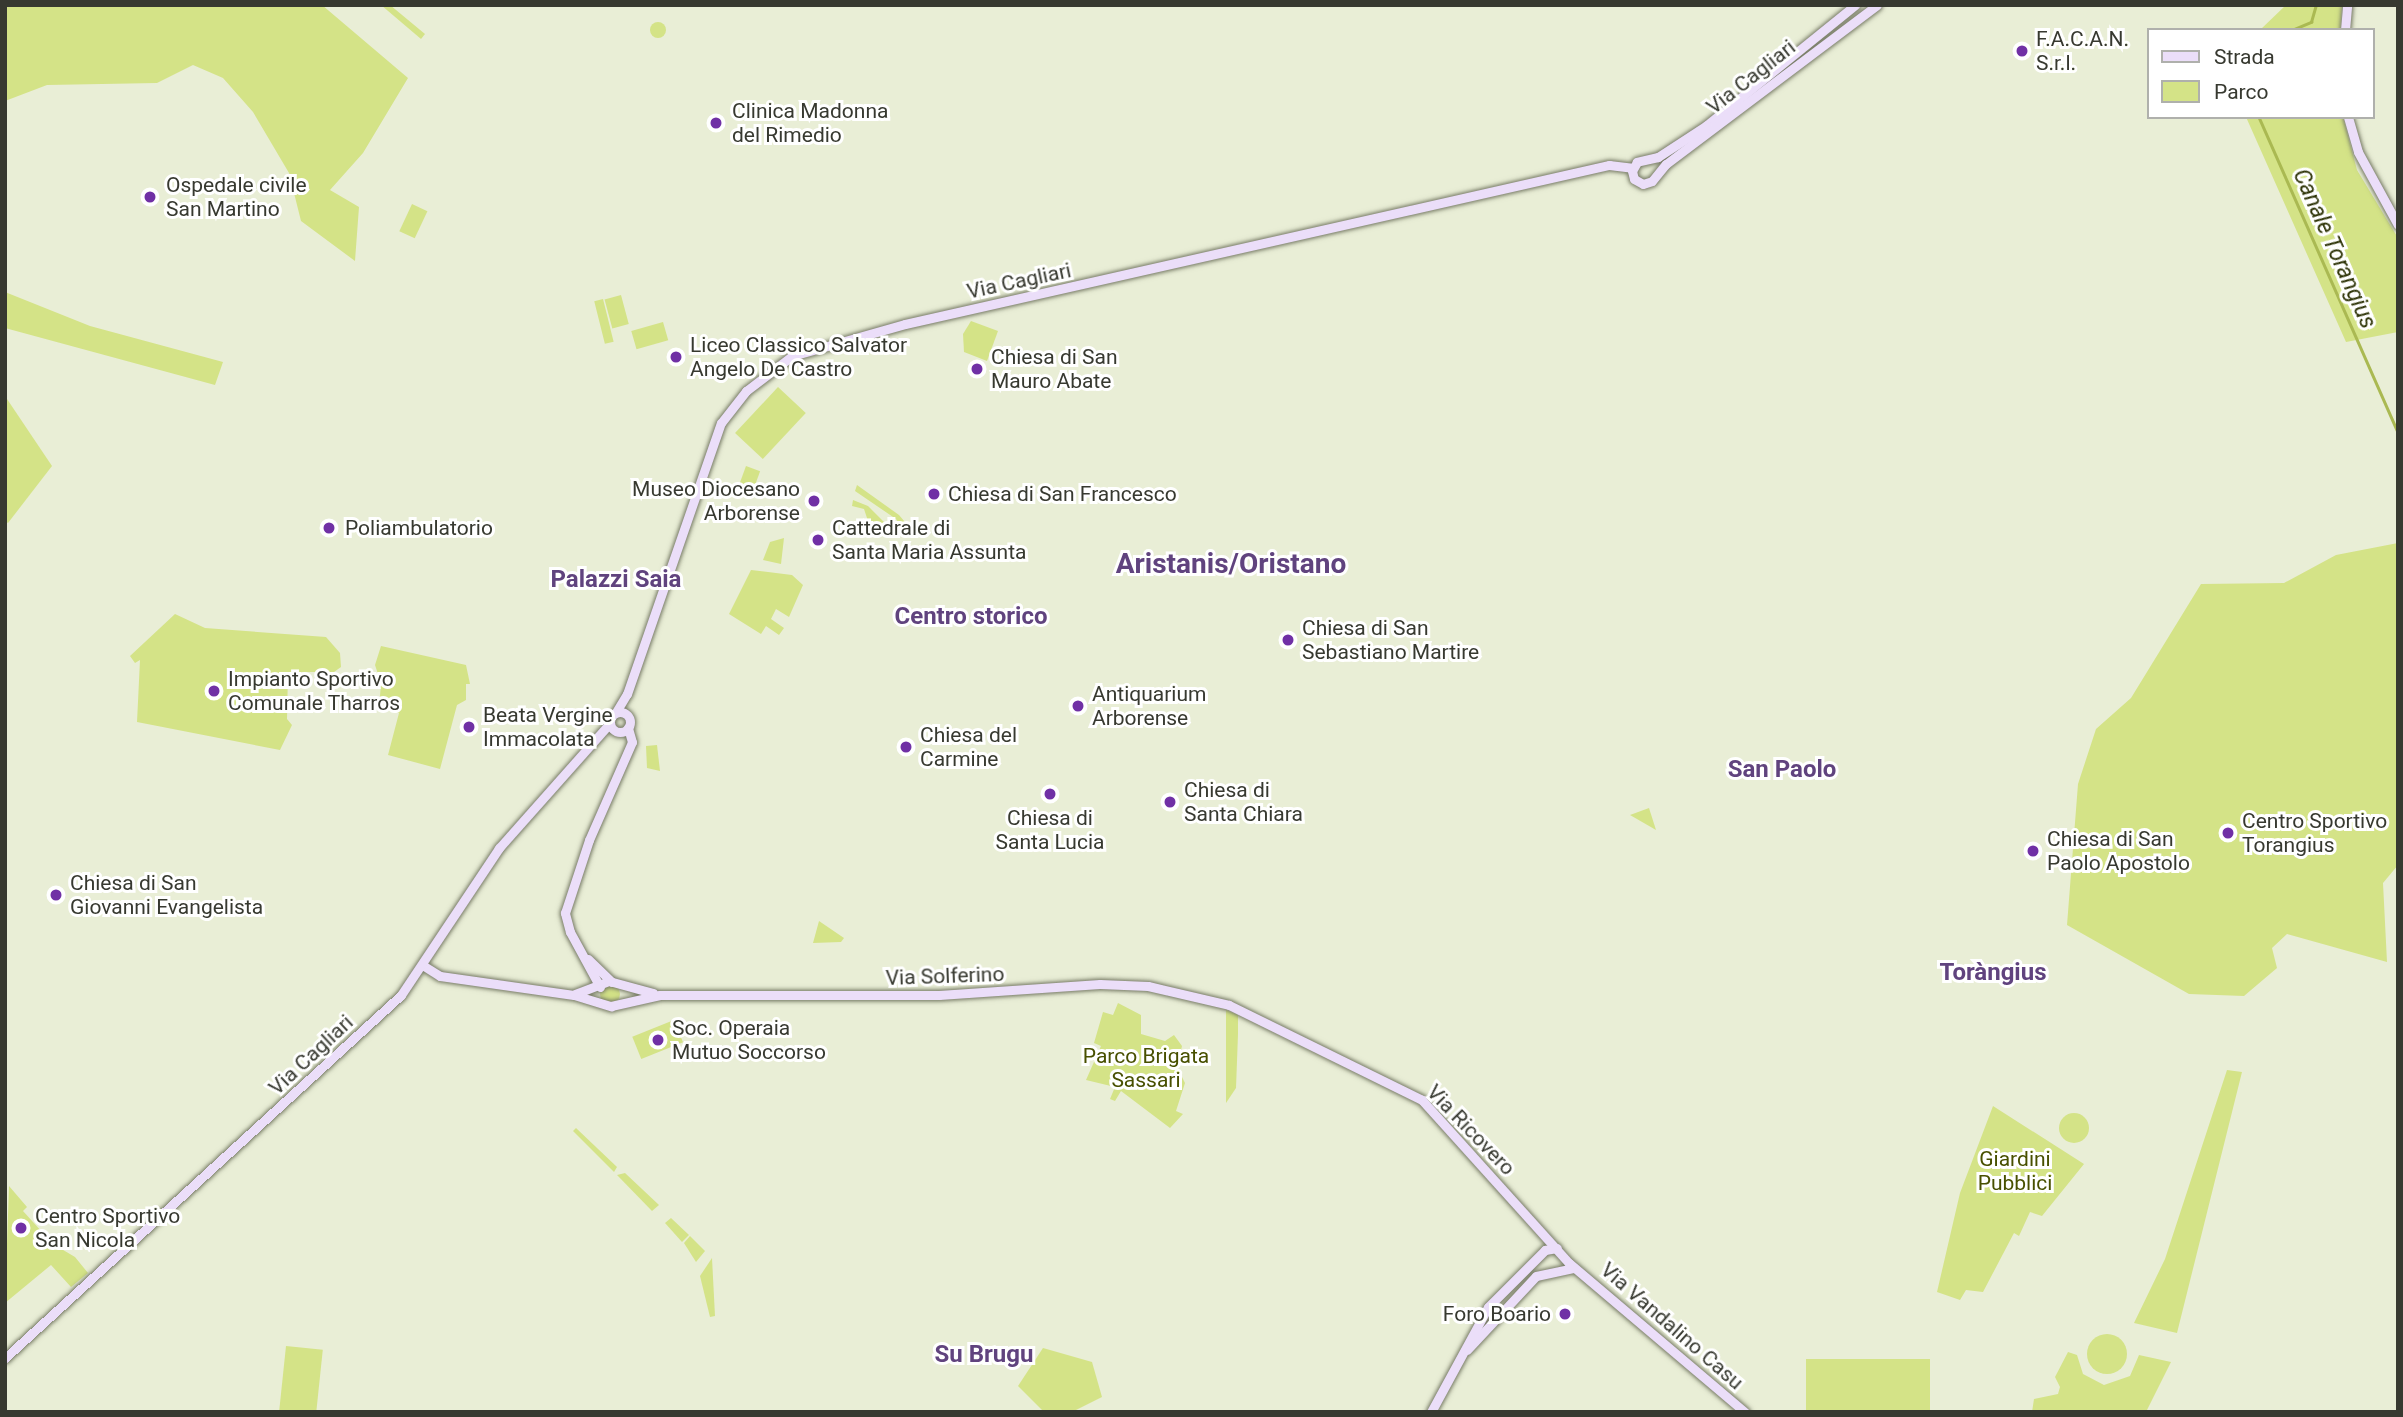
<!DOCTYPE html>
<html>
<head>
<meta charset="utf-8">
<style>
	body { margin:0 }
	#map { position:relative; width:2403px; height:1417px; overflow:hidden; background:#e9eed6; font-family:Roboto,sans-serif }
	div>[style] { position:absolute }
	.green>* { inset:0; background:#d4e387; transform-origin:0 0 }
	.round { border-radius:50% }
	.stream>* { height:2.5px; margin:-1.25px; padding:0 1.25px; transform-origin:1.25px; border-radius:1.25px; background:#aab952 }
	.roads { filter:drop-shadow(0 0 2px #787c67) drop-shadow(0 0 2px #787c67) }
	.secondary>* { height:9px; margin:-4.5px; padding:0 4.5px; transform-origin:4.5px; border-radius:4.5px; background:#ebdef9 }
	.secondary>.ring { margin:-4.5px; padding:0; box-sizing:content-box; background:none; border:9px solid #ebdef9; border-radius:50% }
	.dots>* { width:19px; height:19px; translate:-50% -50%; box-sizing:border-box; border:4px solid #fff; border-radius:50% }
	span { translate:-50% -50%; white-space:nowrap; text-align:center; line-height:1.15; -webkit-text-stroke:6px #fff; paint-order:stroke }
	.poi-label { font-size:21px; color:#373930 }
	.left { translate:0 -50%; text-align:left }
	.right { translate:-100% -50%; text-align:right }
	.street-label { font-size:21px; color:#373930 }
	.park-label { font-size:21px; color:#485000 }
	.water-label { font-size:23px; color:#2d3306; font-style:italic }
	.quarter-label { font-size:24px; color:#60437e; font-weight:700 }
	.district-label { font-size:28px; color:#60437e; font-weight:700 }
	.frame { position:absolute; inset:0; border:7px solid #373930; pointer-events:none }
	.legend { position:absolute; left:2147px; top:28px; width:228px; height:91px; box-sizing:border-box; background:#fff; border:2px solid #afb0ac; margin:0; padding:9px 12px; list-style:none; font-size:21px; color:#373930 }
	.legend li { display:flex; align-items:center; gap:14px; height:35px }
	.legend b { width:35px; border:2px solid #afb0ac }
</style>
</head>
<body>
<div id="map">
	<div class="green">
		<i style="clip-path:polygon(5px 5px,322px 5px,408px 78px,363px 153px,330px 190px,359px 207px,355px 261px,301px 221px,289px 173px,253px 112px,223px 78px,193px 65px,157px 83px,47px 85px,5px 101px)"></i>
		<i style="clip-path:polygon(381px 5px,390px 5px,425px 34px,421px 39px)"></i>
		<i style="clip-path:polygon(2286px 5px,2342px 5px,2340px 30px,2260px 30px)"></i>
		<i class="round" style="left:650px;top:22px;width:16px;height:16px"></i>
		<i style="clip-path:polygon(2246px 117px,2343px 117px,2357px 170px,2398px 238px,2398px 332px,2346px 342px)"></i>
		<i style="left:412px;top:204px;width:17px;height:30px;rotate:25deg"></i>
		<i style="clip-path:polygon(5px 292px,90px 326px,223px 362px,215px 385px,5px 328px)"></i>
		<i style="left:621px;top:295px;width:30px;height:17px;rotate:75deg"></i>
		<i style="left:603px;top:299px;width:44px;height:9px;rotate:76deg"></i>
		<i style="clip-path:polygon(971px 321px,998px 331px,987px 361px,964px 352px,963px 334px)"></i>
		<i style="left:663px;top:322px;width:19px;height:33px;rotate:74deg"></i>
		<i style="left:778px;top:387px;width:38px;height:63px;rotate:43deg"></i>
		<i style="clip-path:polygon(5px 396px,52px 466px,8px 523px,5px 521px)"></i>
		<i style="left:746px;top:466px;width:15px;height:28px;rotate:20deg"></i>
		<i style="clip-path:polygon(857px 485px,899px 515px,910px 528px,904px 532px,896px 519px,855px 491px)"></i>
		<i style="clip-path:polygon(853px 500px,868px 506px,885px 523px,877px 531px,871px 530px,864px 509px,852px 506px)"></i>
		<i style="clip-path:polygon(784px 538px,781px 564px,763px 560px,770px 542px)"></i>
		<i style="clip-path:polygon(2398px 543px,2398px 865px,2383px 883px,2387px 962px,2287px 934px,2272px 948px,2277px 968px,2244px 996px,2189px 994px,2067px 925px,2078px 784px,2096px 729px,2131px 698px,2201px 584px,2284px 583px,2336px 555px)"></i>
		<i style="clip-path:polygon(751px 570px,792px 575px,803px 585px,789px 617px,776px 609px,771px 619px,784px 628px,779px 635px,766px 626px,761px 634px,729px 614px)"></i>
		<i style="clip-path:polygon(175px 614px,205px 628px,326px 637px,340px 653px,341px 667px,334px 672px,288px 672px,287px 719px,292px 725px,280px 750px,137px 722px,140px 660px,135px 663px,130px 656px)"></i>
		<i style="clip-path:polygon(381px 646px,466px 665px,470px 684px,466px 684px,466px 700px,457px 705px,440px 769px,388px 755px,399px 713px,379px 709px,381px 683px,375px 665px)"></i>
		<i style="clip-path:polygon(657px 745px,660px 771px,647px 768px,646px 746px)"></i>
		<i style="clip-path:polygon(1649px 808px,1656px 830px,1630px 815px)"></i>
		<i style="clip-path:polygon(819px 921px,844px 938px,841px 942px,813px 943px)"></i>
		<i class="round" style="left:600px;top:984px;width:20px;height:20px"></i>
		<i style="clip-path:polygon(1118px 1003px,1141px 1015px,1141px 1034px,1165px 1041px,1174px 1035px,1182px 1046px,1177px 1067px,1185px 1083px,1176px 1111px,1183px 1114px,1170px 1128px,1121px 1091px,1115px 1101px,1110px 1099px,1115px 1087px,1086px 1080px,1101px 1046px,1094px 1043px,1103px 1012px,1113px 1015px)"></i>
		<i style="clip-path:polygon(1226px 1010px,1238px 1015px,1238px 1034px,1236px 1088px,1226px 1103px)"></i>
		<i style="left:674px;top:1020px;width:24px;height:45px;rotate:68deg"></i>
		<i style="clip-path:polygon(2227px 1070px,2242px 1072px,2177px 1333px,2134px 1323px,2165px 1259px)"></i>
		<i style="clip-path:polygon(1993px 1106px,2084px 1164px,2042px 1216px,2030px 1212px,2019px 1236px,2014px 1233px,1983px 1292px,1966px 1290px,1960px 1300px,1937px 1292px,1960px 1193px)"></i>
		<i class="round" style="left:2059px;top:1113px;width:30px;height:30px"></i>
		<i style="clip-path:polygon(576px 1128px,617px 1167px,614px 1172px,573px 1131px)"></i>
		<i style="clip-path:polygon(625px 1173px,659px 1205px,652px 1211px,617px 1175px)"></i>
		<i style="clip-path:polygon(9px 1186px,27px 1207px,23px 1211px,53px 1244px,75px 1257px,88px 1273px,71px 1287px,51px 1265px,5px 1303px)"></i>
		<i style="clip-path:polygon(671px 1218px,689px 1235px,682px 1242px,665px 1223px)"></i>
		<i style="clip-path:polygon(690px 1236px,705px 1251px,696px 1262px,684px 1243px)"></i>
		<i style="clip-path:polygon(712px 1258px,715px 1316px,710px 1317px,700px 1276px)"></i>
		<i class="round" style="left:2087px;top:1334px;width:40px;height:40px"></i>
		<i style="left:286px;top:1346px;width:37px;height:66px;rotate:6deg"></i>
		<i style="clip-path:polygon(1043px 1348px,1092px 1362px,1102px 1397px,1072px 1412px,1044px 1412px,1018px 1386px)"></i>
		<i style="clip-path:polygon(2068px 1352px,2077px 1355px,2083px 1374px,2104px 1385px,2130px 1376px,2139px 1355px,2171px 1362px,2146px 1412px,2032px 1412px,2034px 1399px,2058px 1394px,2060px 1387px,2055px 1377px)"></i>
		<i style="left:1806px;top:1359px;width:124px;height:54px"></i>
	</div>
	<div class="stream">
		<i style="left:2292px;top:30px;width:21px;rotate:-23deg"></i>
		<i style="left:2311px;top:22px;width:18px;rotate:-74deg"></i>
		<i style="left:2259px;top:117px;width:344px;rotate:66.2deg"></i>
	</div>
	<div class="roads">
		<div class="secondary">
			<i style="left:1855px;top:5px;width:191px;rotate:141deg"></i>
			<i style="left:1707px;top:125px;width:59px;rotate:146.9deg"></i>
			<i style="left:1658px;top:157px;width:22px;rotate:167deg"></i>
			<i style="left:1637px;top:162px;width:10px;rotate:119deg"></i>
			<i style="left:1632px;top:171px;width:8px;rotate:76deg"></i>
			<i style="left:1634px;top:179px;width:10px;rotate:29deg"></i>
			<i style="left:1643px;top:184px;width:9px;rotate:-18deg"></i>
			<i style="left:1652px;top:181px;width:22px;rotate:-51deg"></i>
			<i style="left:1666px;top:164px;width:264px;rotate:-37deg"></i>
			<i style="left:2345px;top:30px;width:25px;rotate:-85deg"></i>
			<i style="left:2348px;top:117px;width:36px;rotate:74deg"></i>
			<i style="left:2358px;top:152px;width:83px;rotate:61.3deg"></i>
			<i class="ring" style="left:610px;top:712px;width:11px;height:11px"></i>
			<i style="left:616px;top:712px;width:21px;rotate:-59deg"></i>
			<i style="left:627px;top:694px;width:287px;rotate:-70.9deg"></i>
			<i style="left:721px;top:423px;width:41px;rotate:-52deg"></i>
			<i style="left:746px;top:391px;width:58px;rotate:-37.3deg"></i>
			<i style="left:792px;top:356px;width:117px;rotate:-15.8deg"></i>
			<i style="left:905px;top:324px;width:722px;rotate:-12.73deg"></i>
			<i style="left:1609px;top:165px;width:23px;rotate:7deg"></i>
			<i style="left:588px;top:959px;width:33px;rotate:44deg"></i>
			<i style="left:424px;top:966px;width:19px;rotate:32deg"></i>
			<i style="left:440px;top:976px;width:135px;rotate:8.1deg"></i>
			<i style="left:574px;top:995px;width:39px;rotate:17deg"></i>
			<i style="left:611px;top:1006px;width:50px;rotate:-12.7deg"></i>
			<i style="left:660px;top:995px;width:279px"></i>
			<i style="left:939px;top:995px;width:161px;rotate:-3.9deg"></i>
			<i style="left:1100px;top:984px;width:48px;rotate:2.4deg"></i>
			<i style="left:1148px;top:986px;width:83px;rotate:13.2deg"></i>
			<i style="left:1229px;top:1005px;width:215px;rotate:26.2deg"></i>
			<i style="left:1422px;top:1100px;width:219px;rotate:48deg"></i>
			<i style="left:1569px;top:1263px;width:231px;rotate:40.3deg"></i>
			<i style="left:600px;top:987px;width:63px;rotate:-118.6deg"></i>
			<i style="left:570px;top:932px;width:20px;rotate:-105deg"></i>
			<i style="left:565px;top:913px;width:77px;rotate:-71.8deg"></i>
			<i style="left:589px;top:840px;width:107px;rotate:-66.3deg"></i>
			<i style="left:632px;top:742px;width:15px;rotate:-106deg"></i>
			<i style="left:575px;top:994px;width:36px;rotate:-21deg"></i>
			<i style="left:609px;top:981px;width:46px;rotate:15.3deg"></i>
			<i style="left:1467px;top:1350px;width:101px;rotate:-47deg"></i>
			<i style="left:1536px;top:1276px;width:39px;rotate:-12deg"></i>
			<i style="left:5px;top:1358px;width:537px;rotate:-42.51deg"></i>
			<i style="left:401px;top:995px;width:177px;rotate:-56.3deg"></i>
			<i style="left:499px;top:848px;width:166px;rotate:-48.4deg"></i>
			<i style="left:1431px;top:1412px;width:119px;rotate:-61.5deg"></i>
			<i style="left:1488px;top:1307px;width:81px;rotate:-45deg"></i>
			<i style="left:1545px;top:1250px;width:12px;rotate:-9deg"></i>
		</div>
	</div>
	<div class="dots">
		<i style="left:2022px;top:51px;background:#7030a5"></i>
		<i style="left:716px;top:123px;background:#7030a5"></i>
		<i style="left:150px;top:197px;background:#7030a5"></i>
		<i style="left:676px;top:357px;background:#7030a5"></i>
		<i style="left:977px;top:369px;background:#7030a5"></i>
		<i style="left:934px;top:494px;background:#7030a5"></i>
		<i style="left:814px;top:501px;background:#7030a5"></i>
		<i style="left:329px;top:528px;background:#7030a5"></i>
		<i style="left:818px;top:540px;background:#7030a5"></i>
		<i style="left:1288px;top:640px;background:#7030a5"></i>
		<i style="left:214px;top:691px;background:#7030a5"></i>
		<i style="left:1078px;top:706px;background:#7030a5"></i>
		<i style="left:469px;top:727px;background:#7030a5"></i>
		<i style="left:906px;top:747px;background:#7030a5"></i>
		<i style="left:1050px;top:794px;background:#7030a5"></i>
		<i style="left:1170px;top:802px;background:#7030a5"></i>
		<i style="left:2228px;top:833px;background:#7030a5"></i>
		<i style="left:2033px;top:851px;background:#7030a5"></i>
		<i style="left:56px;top:895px;background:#7030a5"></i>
		<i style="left:658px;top:1040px;background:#7030a5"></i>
		<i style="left:21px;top:1228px;background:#7030a5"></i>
		<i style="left:1565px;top:1314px;background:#7030a5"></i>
	</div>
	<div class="poi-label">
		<span class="left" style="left:2036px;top:51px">F.A.C.A.N.<br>S.r.l.</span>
		<span class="left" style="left:732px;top:123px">Clinica Madonna<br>del Rimedio</span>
		<span class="left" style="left:166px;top:197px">Ospedale civile<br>San Martino</span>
		<span class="left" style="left:690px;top:357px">Liceo Classico Salvator<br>Angelo De Castro</span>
		<span class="left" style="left:991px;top:369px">Chiesa di San<br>Mauro Abate</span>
		<span class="right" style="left:800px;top:501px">Museo Diocesano<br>Arborense</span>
		<span class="left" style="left:948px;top:494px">Chiesa di San Francesco</span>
		<span class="left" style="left:345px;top:528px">Poliambulatorio</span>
		<span class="left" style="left:832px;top:540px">Cattedrale di<br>Santa Maria Assunta</span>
		<span class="left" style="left:1302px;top:640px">Chiesa di San<br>Sebastiano Martire</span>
		<span class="left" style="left:228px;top:691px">Impianto Sportivo<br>Comunale Tharros</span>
		<span class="left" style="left:1092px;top:706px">Antiquarium<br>Arborense</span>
		<span class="left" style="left:483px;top:727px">Beata Vergine<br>Immacolata</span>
		<span class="left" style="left:920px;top:747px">Chiesa del<br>Carmine</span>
		<span class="left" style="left:1184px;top:802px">Chiesa di<br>Santa Chiara</span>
		<span style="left:1050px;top:830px">Chiesa di<br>Santa Lucia</span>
		<span class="left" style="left:2242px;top:833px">Centro Sportivo<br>Torangius</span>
		<span class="left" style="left:2047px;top:851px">Chiesa di San<br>Paolo Apostolo</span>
		<span class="left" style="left:70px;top:895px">Chiesa di San<br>Giovanni Evangelista</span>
		<span class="left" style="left:672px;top:1040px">Soc. Operaia<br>Mutuo Soccorso</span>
		<span class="left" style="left:35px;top:1228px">Centro Sportivo<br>San Nicola</span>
		<span class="right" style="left:1551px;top:1314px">Foro Boario</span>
	</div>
	<div class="street-label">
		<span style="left:1751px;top:77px;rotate:-38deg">Via Cagliari</span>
		<span style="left:1019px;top:281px;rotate:-12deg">Via Cagliari</span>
		<span style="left:945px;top:976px;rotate:-2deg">Via Solferino</span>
		<span style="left:311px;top:1055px;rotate:-43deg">Via Cagliari</span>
		<span style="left:1471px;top:1130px;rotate:46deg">Via Ricovero</span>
		<span style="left:1672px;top:1326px;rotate:41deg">Via Vandalino Casu</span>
	</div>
	<div class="park-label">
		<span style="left:1146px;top:1068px">Parco Brigata<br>Sassari</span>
		<span style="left:2015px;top:1171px">Giardini<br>Pubblici</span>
	</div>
	<div class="water-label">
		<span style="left:2334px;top:249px;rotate:66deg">Canale Torangius</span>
	</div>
	<div class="quarter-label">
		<span style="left:616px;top:580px">Palazzi Saia</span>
		<span style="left:971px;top:617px">Centro storico</span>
		<span style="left:1782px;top:770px">San Paolo</span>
		<span style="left:1993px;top:973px">Toràngius</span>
		<span style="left:984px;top:1355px">Su Brugu</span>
	</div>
	<div class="district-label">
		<span style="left:1231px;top:564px">Aristanis/Oristano</span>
	</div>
	<div class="frame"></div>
	<ul class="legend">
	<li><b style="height:9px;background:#ebdef9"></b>Strada</li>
	<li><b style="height:19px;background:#d4e387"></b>Parco</li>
	</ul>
</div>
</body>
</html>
